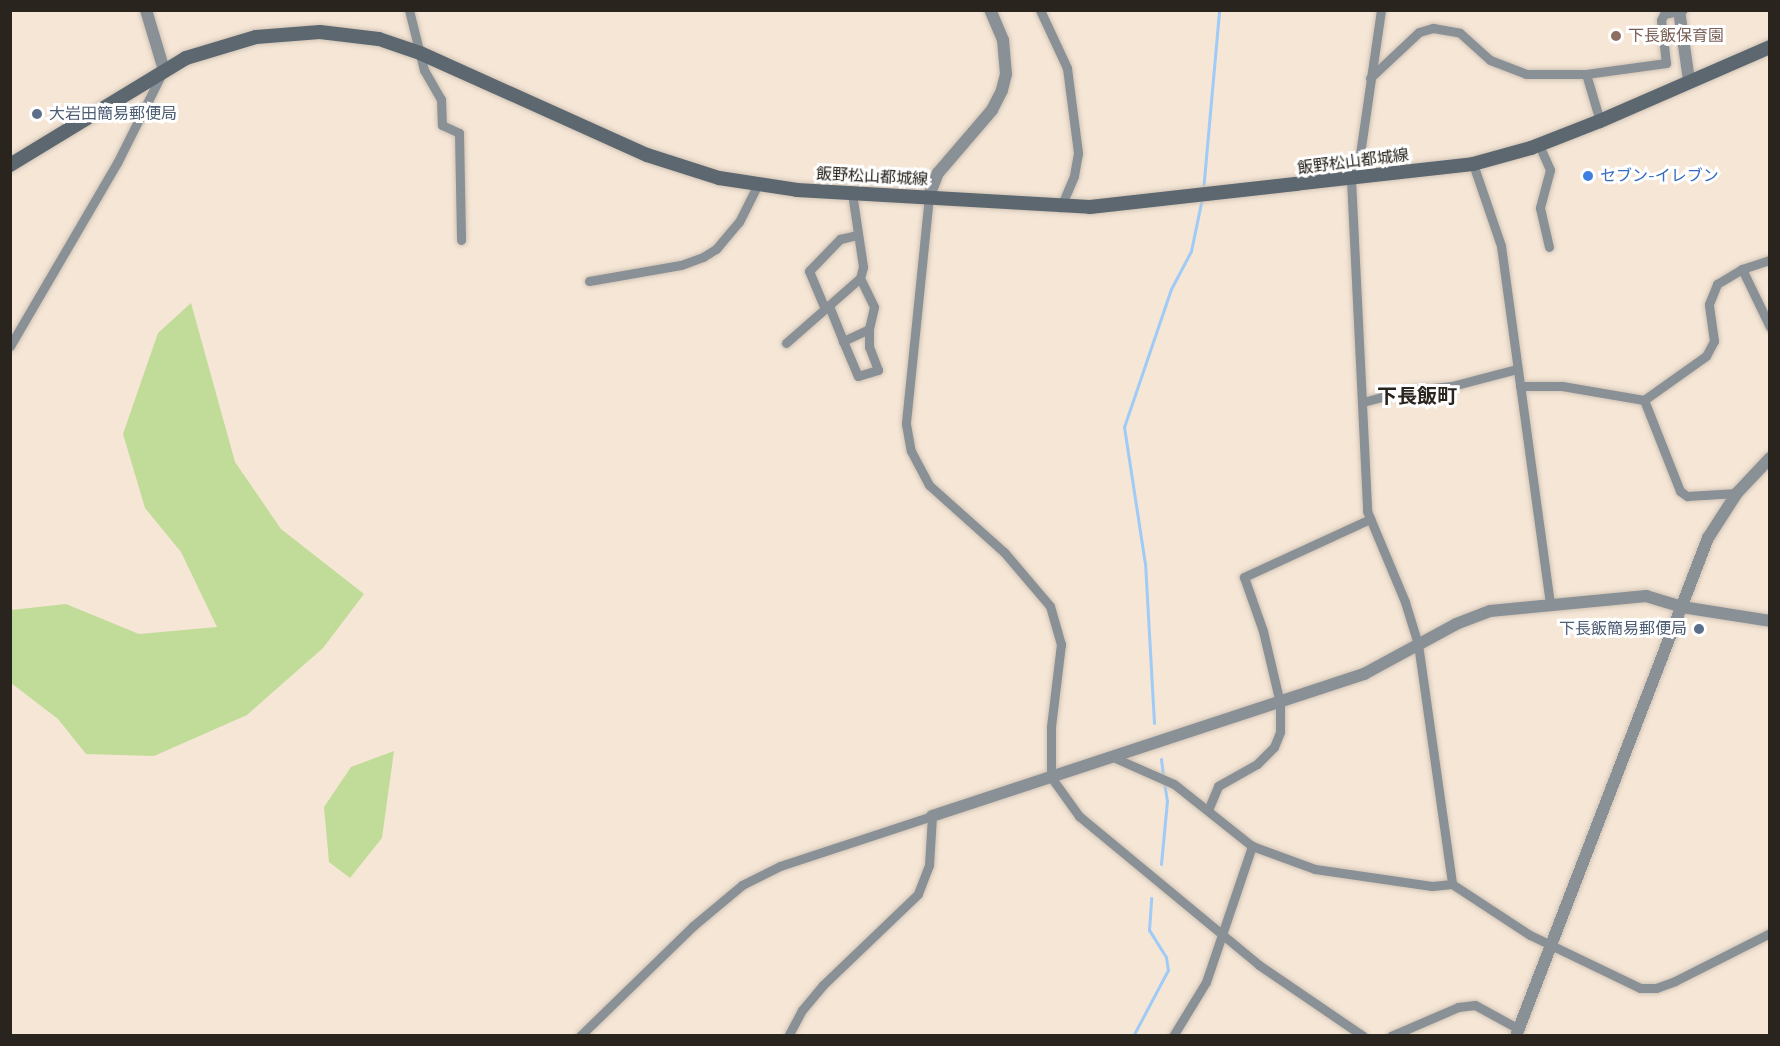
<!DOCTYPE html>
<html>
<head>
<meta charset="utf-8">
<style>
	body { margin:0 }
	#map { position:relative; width:1780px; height:1046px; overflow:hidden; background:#f5e6d6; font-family:Raleway,"Noto Sans JP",sans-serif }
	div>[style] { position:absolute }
	.green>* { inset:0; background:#c1dc98 }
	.stream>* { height:3px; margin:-1.5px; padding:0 1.5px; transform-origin:1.5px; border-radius:1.5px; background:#9fcbf6 }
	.roads { filter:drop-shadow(0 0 2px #d0c3b5) drop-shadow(0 0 2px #d0c3b5) }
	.minor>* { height:9px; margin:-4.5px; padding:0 4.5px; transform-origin:4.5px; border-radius:4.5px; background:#899096 }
	.tertiary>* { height:12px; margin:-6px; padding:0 6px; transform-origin:6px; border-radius:6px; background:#899096 }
	.secondary>* { height:14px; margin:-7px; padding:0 7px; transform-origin:7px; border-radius:7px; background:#5c676f }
	.dots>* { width:16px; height:16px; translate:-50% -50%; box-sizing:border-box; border:3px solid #fff; border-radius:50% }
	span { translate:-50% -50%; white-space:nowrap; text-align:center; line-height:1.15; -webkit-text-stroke:6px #fff; paint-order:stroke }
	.education-label { font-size:16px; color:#785e54 }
	.left { translate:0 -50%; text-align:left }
	.service-label { font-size:16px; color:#4e5e75 }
	.right { translate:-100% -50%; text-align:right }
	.street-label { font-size:16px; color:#29241e }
	.shop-label { font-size:16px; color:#366cbe }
	.quarter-label { font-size:20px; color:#29241e; font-weight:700 }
	.frame { position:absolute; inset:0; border:12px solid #29241e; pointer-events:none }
</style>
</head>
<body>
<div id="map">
	<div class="green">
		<i style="clip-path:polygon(191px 303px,235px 462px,281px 529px,364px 594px,323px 648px,247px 715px,154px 756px,86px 754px,58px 719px,11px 683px,11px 610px,66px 604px,139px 634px,217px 627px,181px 552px,145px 508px,123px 434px,158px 333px)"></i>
		<i style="clip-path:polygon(394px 751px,382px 838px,350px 878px,329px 862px,324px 807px,351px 767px)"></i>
	</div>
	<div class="stream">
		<i style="left:1203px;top:191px;width:182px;rotate:-84.9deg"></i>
		<i style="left:1154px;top:723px;width:159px;rotate:-93.2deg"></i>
		<i style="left:1145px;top:564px;width:139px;rotate:-98.7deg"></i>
		<i style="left:1124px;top:427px;width:146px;rotate:-71.2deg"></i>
		<i style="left:1171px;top:289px;width:43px;rotate:-62.2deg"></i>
		<i style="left:1191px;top:251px;width:54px;rotate:-78.3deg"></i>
		<i style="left:1161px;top:759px;width:17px;rotate:83deg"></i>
		<i style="left:1161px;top:864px;width:63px;rotate:-84.6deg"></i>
		<i style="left:1167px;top:801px;width:19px;rotate:-99deg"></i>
		<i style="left:1133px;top:1036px;width:75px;rotate:-62.1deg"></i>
		<i style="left:1168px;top:970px;width:13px;rotate:-99deg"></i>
		<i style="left:1166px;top:957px;width:32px;rotate:-122deg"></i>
		<i style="left:1149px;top:930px;width:32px;rotate:-86deg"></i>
	</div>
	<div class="roads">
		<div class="minor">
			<i style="left:409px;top:10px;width:62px;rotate:76deg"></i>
			<i style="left:424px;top:70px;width:34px;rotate:60deg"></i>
			<i style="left:441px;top:99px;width:26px;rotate:88deg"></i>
			<i style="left:442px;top:125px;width:19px;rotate:25deg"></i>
			<i style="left:459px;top:133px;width:107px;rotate:88.9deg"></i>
			<i style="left:1040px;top:10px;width:64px;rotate:65deg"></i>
			<i style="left:1067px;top:68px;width:86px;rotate:82.6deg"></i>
			<i style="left:1078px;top:153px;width:23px;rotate:100deg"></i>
			<i style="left:1074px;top:176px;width:34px;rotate:113deg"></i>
			<i style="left:1381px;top:10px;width:159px;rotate:98.3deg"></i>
			<i style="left:1358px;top:167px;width:14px;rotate:120deg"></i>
			<i style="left:1351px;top:179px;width:332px;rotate:87.2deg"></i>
			<i style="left:1367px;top:511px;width:99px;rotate:67.3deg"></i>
			<i style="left:1405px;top:602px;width:44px;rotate:72.8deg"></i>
			<i style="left:1418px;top:644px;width:242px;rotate:81.9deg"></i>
			<i style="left:1586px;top:74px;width:49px;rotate:73.4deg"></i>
			<i style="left:1370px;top:78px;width:67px;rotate:-43.2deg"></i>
			<i style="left:1419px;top:32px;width:15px;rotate:-16deg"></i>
			<i style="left:1433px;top:28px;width:27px;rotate:10deg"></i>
			<i style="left:1460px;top:33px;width:40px;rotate:42deg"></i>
			<i style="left:1490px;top:60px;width:39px;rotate:21deg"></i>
			<i style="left:1526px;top:74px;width:60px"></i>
			<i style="left:1586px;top:74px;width:81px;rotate:-7.8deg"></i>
			<i style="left:1666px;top:63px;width:43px;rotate:-96.6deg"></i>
			<i style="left:1661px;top:20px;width:7px;rotate:-63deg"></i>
			<i style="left:1664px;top:14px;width:19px;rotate:-12deg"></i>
			<i style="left:1539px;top:145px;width:27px;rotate:66deg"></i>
			<i style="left:1550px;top:170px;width:39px;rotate:105deg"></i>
			<i style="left:1540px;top:208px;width:40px;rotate:77deg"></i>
			<i style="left:1473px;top:164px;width:87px;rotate:71.1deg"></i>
			<i style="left:1501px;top:246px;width:359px;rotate:82.2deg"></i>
			<i style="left:852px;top:193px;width:75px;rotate:81.5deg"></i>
			<i style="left:863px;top:267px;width:11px;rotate:105deg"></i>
			<i style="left:860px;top:278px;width:32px;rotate:64deg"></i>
			<i style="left:874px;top:307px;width:23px;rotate:103deg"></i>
			<i style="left:869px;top:329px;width:29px;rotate:155deg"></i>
			<i style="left:843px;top:341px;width:38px;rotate:67deg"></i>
			<i style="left:858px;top:376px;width:21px;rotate:-17deg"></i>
			<i style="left:878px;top:370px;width:25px;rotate:-111deg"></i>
			<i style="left:869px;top:347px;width:18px;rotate:-90deg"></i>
			<i style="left:929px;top:196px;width:229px;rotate:95.8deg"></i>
			<i style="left:906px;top:424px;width:27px;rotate:80deg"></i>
			<i style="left:911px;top:451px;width:38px;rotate:62deg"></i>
			<i style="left:929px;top:485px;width:101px;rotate:41.8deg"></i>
			<i style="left:1004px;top:552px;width:71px;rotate:49.6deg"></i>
			<i style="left:1050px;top:606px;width:40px;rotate:74deg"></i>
			<i style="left:1061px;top:644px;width:84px;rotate:96.9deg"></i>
			<i style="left:1051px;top:727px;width:50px;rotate:90deg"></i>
			<i style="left:1051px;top:777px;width:48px;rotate:54.3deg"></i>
			<i style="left:1079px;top:816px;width:234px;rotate:39.6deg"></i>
			<i style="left:1259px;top:965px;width:126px;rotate:34.3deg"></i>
			<i style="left:1742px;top:269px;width:64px;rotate:64.2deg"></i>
			<i style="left:589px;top:281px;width:93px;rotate:-9.9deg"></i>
			<i style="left:681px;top:265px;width:23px;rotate:-20deg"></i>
			<i style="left:703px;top:257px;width:15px;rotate:-32deg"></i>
			<i style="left:716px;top:249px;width:35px;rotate:-50deg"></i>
			<i style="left:739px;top:222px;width:42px;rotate:-63.4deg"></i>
			<i style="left:829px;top:306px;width:38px;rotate:68deg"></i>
			<i style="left:825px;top:309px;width:41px;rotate:-112.8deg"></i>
			<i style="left:809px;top:271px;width:45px;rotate:-45.9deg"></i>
			<i style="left:840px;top:239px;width:18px;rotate:-13deg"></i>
			<i style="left:786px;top:343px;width:98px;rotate:-41.3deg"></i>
			<i style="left:10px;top:346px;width:212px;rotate:-59.7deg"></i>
			<i style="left:117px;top:163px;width:101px;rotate:-63.4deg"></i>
			<i style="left:1520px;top:386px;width:42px"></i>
			<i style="left:1562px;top:386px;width:83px;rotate:9.7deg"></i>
			<i style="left:1644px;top:400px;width:98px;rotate:68.4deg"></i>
			<i style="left:1680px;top:491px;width:9px;rotate:36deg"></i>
			<i style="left:1687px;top:496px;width:50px;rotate:-3.4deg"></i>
			<i style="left:1644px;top:400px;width:76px;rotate:-35.4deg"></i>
			<i style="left:1706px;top:356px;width:17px;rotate:-62deg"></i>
			<i style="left:1714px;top:341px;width:37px;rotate:-98deg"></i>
			<i style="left:1709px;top:304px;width:22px;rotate:-68deg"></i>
			<i style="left:1717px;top:284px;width:29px;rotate:-31deg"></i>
			<i style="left:1742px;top:269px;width:29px;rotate:-18deg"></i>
			<i style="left:1363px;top:402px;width:42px;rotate:-15deg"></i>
			<i style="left:1404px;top:391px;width:48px;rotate:-5.9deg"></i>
			<i style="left:1452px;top:386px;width:67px;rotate:-14.7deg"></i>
			<i style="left:1115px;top:758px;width:64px;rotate:23.8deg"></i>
			<i style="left:1174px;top:784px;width:100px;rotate:38.5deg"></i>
			<i style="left:1252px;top:846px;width:67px;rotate:20.1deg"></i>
			<i style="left:1315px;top:869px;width:118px;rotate:8.3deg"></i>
			<i style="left:1432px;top:886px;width:20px;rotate:-6deg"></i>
			<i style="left:1452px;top:884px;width:93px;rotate:33.2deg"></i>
			<i style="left:1530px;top:935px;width:122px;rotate:25.7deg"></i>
			<i style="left:1640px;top:988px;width:16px"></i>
			<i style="left:1656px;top:988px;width:20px;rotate:-20deg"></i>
			<i style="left:1675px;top:981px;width:106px;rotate:-26.8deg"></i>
			<i style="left:1208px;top:810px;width:26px;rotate:-67deg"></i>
			<i style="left:1218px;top:786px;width:45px;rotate:-29.4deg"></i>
			<i style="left:1257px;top:764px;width:24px;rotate:-45deg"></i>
			<i style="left:1274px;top:747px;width:16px;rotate:-68deg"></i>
			<i style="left:1280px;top:732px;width:29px;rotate:-90deg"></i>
			<i style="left:1280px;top:703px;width:74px;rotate:-103.3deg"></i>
			<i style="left:1263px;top:631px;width:57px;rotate:-109.4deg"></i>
			<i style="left:1244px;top:577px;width:139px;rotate:-24.7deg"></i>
			<i style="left:580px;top:1036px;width:158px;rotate:-44.2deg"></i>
			<i style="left:693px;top:926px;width:64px;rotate:-39.9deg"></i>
			<i style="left:742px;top:885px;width:42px;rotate:-26.6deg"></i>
			<i style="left:780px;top:866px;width:160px;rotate:-18.2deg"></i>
			<i style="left:932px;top:816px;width:49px;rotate:93.5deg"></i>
			<i style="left:929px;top:865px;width:31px;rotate:111deg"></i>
			<i style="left:918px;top:894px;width:132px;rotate:136.2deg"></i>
			<i style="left:823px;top:985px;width:33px;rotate:130deg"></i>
			<i style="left:802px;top:1010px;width:30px;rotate:118deg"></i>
			<i style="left:1173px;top:1036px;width:63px;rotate:-58.6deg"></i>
			<i style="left:1206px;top:982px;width:144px;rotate:-71.3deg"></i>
			<i style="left:1391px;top:1036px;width:73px;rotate:-23.4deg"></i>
			<i style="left:1458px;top:1007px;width:17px;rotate:-7deg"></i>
			<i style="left:1475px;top:1005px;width:50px;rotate:28.6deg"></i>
		</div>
		<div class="tertiary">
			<i style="left:146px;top:10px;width:63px;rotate:73.3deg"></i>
			<i style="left:1679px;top:10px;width:71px;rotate:81.9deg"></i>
			<i style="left:929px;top:196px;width:25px;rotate:-69deg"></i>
			<i style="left:938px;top:173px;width:83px;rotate:-49.4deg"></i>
			<i style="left:992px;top:110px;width:22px;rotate:-63deg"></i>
			<i style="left:1002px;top:90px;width:16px;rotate:-76deg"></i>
			<i style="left:1006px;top:74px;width:34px;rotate:-95deg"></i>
			<i style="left:1003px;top:40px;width:33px;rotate:-113deg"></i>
			<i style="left:932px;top:816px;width:455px;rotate:-18.2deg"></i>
			<i style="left:1364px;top:674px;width:105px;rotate:-28.5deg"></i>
			<i style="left:1456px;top:624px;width:36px;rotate:-21deg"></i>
			<i style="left:1490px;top:611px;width:157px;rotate:-5.5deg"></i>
			<i style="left:1646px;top:596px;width:38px;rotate:17deg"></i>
			<i style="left:1682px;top:607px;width:89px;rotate:9deg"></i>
			<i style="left:1516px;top:1036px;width:534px;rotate:-68.92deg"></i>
			<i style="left:1708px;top:538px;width:54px;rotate:-57.2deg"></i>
			<i style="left:1737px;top:493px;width:48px;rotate:-46.7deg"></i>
		</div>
		<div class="secondary">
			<i style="left:10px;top:165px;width:206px;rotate:-31.3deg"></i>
			<i style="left:186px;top:58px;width:73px;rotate:-16.7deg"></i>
			<i style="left:256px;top:37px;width:64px;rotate:-4.5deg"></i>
			<i style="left:320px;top:32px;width:59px;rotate:6.8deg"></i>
			<i style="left:379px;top:39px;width:43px;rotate:18.9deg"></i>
			<i style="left:420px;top:53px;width:249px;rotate:24.2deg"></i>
			<i style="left:647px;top:155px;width:76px;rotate:17.7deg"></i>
			<i style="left:719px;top:178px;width:79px;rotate:8.7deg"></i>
			<i style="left:797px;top:190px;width:293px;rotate:3.3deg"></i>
			<i style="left:1090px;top:207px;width:385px;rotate:-6.4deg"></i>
			<i style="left:1473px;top:164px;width:60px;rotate:-15.4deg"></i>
			<i style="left:1531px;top:148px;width:74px;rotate:-21.4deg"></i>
			<i style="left:1600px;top:121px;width:185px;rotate:-23.5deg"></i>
		</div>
	</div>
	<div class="dots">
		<i style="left:1616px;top:36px;background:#8d6e63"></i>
		<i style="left:37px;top:114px;background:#5c6f8a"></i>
		<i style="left:1588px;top:176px;background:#3f7fe0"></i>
		<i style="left:1699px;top:629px;background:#5c6f8a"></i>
	</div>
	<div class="education-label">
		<span class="left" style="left:1628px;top:36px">下長飯保育園</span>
	</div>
	<div class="service-label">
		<span class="left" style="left:49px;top:114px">大岩田簡易郵便局</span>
		<span class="right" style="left:1687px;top:629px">下長飯簡易郵便局</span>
	</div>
	<div class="street-label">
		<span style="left:1353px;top:162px;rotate:-7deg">飯野松山都城線</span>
		<span style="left:872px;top:177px;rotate:3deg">飯野松山都城線</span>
	</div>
	<div class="shop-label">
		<span class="left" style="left:1600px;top:176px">セブン-イレブン</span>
	</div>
	<div class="quarter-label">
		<span style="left:1417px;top:396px">下長飯町</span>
	</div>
	<div class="frame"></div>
</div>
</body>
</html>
